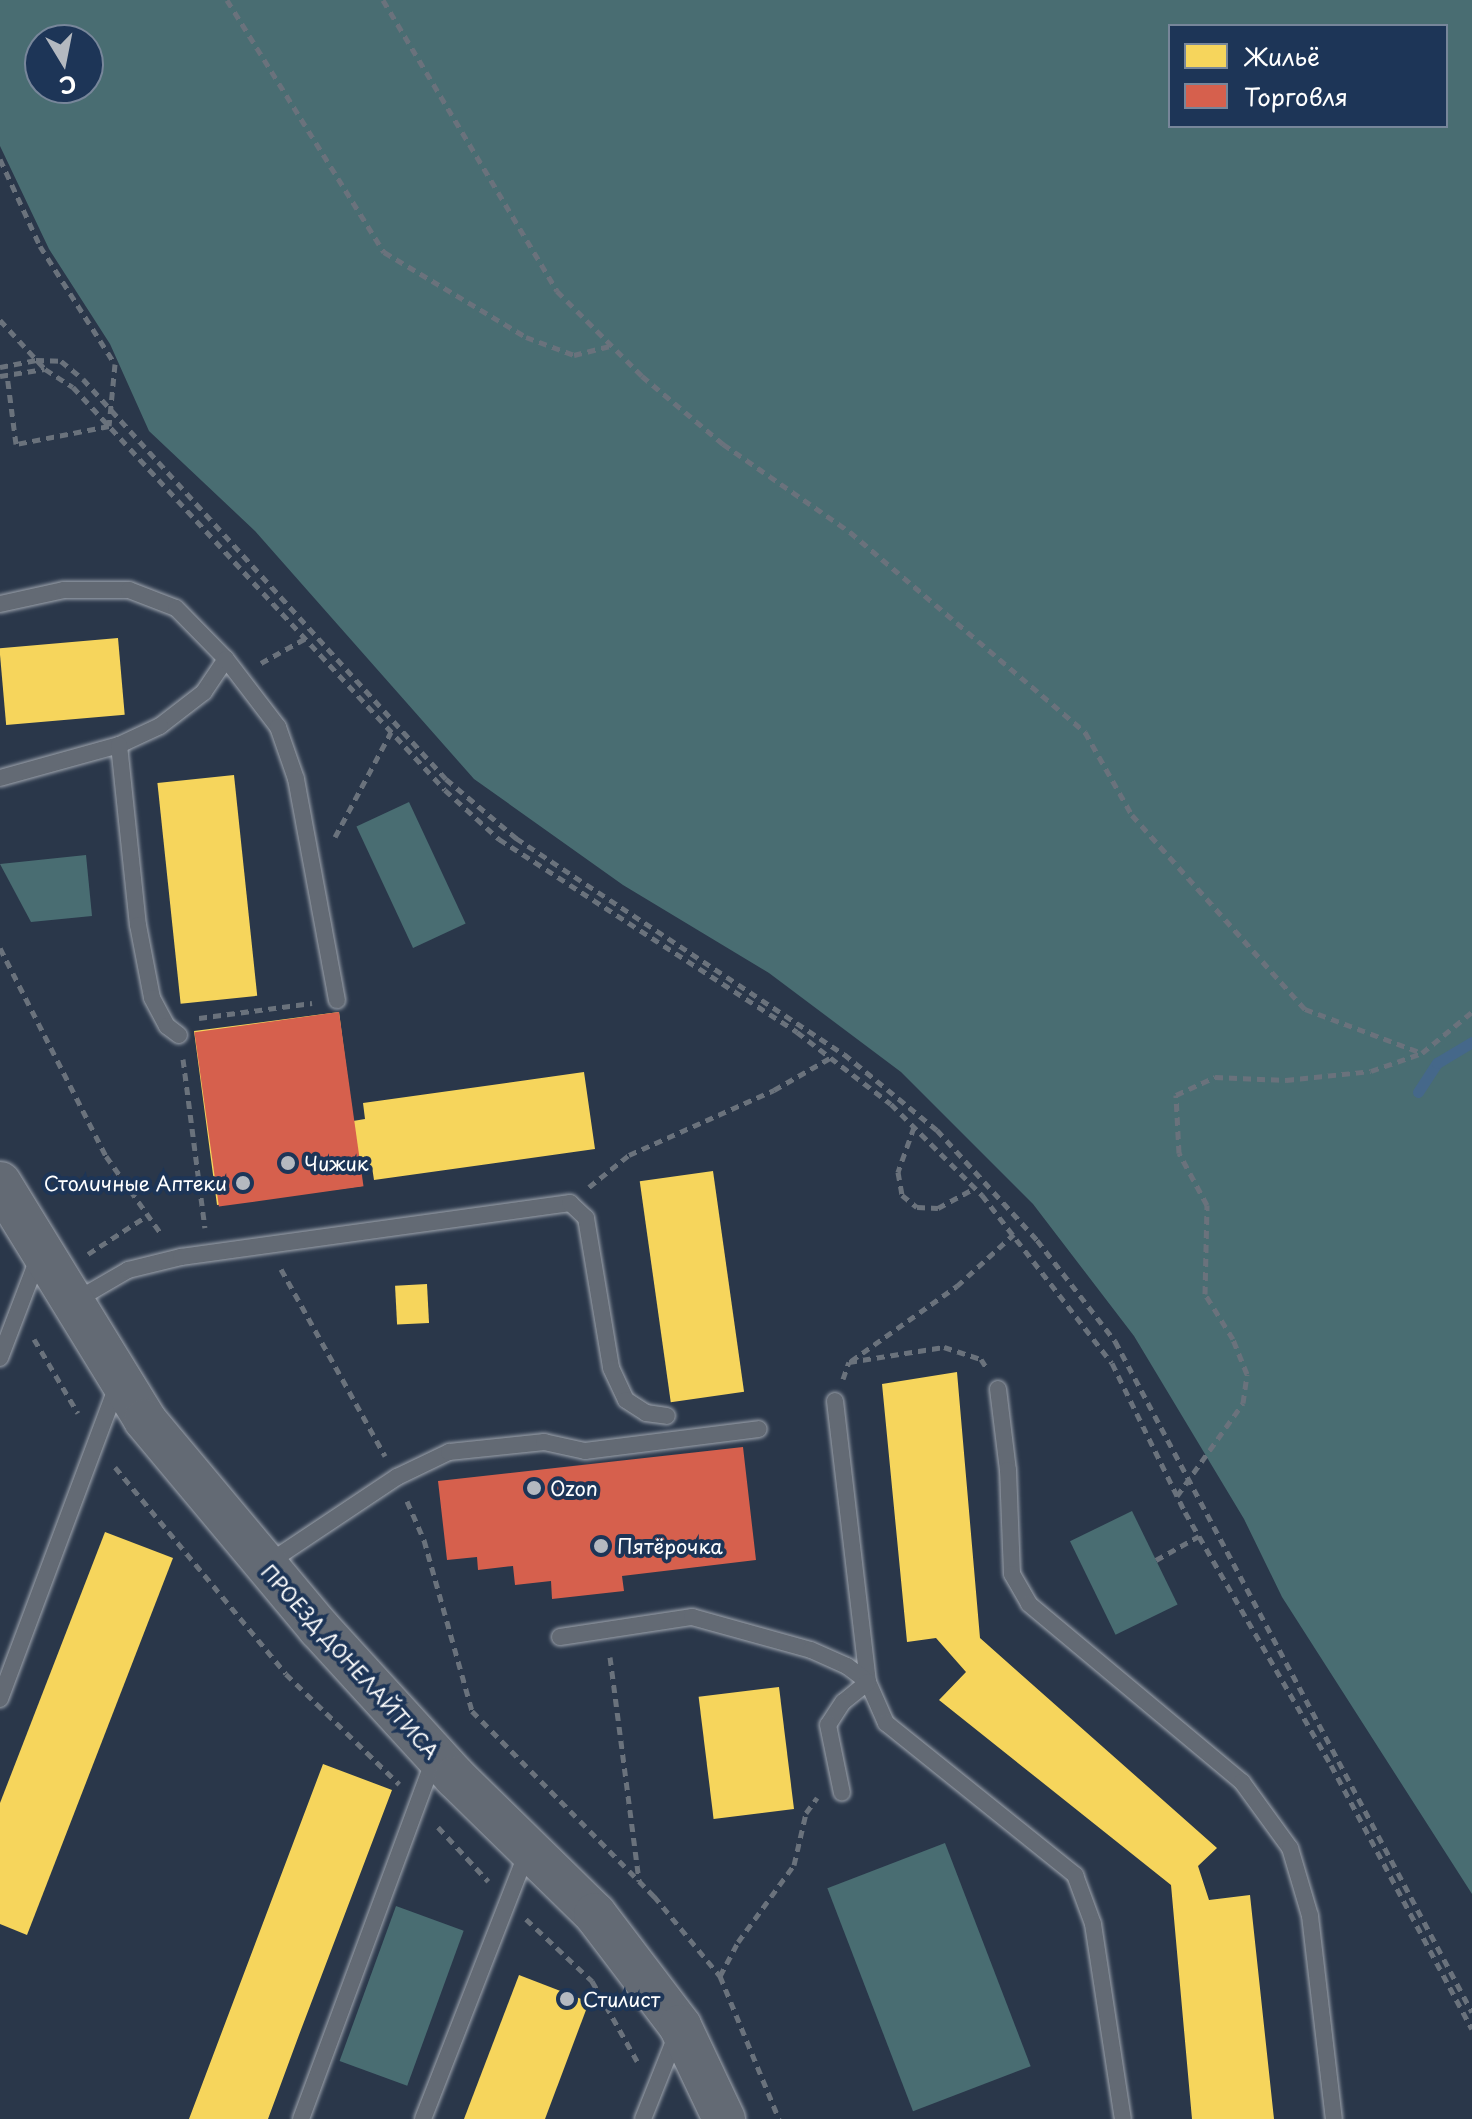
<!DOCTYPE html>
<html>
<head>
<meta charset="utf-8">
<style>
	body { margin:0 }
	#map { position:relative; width:1472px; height:2119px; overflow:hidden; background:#2a374a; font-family:"Playpen Sans",sans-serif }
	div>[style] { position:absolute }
	.green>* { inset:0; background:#496d72; transform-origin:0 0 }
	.homes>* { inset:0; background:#f6d55c; transform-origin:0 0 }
	.shops>* { inset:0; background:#d6604d; transform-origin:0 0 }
	.stream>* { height:11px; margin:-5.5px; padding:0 5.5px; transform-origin:5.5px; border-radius:5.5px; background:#45688a }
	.path>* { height:5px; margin-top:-2.5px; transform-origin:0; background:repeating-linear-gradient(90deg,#6a727c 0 8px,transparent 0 14px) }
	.roads { filter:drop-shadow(0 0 2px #9fa5ae) drop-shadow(0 0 2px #9fa5ae) }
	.service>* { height:16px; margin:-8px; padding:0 8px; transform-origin:8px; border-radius:8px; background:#636a74 }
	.tertiary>* { height:42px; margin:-21px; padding:0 21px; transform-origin:21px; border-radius:21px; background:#636a74 }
	.dots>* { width:22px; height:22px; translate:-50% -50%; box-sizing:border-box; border:4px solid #1d3557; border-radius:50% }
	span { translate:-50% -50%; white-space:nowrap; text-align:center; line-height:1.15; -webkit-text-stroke:8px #1d3557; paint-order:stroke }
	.poi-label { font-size:20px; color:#fff }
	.left { translate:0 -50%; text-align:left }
	.right { translate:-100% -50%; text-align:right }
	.street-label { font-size:20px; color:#fff }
	.legend { position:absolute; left:1168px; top:24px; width:280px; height:104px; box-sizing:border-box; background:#1d3557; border:2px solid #77869a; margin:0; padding:10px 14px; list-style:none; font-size:24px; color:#fff }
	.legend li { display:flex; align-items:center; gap:16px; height:40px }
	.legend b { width:40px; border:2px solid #77869a }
	.north { position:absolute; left:24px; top:24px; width:80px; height:80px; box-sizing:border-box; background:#1d3557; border:2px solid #77869a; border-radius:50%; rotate:170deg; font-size:22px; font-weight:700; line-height:32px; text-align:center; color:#fff }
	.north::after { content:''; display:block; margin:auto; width:28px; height:36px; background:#b4b9c0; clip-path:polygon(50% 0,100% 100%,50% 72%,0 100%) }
</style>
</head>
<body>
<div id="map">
	<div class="green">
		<i style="clip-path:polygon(evenodd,0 0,1472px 0,1472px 1894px,1282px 1597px,1244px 1519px,1134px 1336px,1033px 1204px,901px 1072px,769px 973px,623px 885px,474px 779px,255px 531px,149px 431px,110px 344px,49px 249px,0 146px,0 0,1170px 26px,1446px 26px,1446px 126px,1170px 126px,1170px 26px,0 0,40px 40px,88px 40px,88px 88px,40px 88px,40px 40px)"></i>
		<i style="left:409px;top:802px;width:134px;height:58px;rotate:65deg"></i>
		<i style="clip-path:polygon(86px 855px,92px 916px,31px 922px,0 864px)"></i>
		<i style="left:1132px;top:1511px;width:104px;height:69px;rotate:64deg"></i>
		<i style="left:945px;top:1843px;width:239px;height:126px;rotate:69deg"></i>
		<i style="left:396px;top:1906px;width:72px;height:165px;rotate:20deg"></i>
	</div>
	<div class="homes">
		<i style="left:118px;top:638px;width:77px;height:119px;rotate:85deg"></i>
		<i style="left:234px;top:775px;width:222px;height:77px;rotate:84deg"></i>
		<i style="clip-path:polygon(339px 1012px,353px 1121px,365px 1119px,363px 1103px,584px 1072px,595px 1149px,374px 1180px,372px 1167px,359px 1169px,362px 1186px,217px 1205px,194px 1031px)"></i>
		<i style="left:713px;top:1171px;width:223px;height:74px;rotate:82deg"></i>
		<i style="left:427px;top:1284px;width:39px;height:32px;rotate:87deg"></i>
		<i style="clip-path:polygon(957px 1372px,980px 1638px,1217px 1848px,1198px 1866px,1209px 1900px,1250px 1895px,1274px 2119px,1192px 2119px,1171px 1885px,939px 1700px,966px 1672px,936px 1638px,907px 1642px,882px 1384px)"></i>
		<i style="clip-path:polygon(105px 1532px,173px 1558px,27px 1935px,0 1924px,0 1803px)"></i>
		<i style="left:779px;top:1687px;width:123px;height:81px;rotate:83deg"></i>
		<i style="clip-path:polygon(323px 1764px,392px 1790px,299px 2035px,268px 2119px,189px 2119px)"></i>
		<i style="clip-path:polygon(519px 1975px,589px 2002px,545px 2119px,464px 2119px)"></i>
	</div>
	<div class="shops">
		<i style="left:339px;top:1012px;width:176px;height:146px;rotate:82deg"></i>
		<i style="clip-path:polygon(743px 1447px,756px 1560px,622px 1576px,624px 1591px,552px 1599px,551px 1581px,515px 1585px,513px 1566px,478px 1570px,477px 1557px,447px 1560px,438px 1481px)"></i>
	</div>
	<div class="stream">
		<i style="left:1418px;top:1092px;width:35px;rotate:-57deg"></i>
		<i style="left:1437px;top:1063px;width:41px;rotate:-31deg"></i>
	</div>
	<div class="path">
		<i style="left:227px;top:0;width:297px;rotate:58.1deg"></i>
		<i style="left:384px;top:252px;width:165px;rotate:30.9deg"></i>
		<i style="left:526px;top:337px;width:51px;rotate:20.6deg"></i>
		<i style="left:574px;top:355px;width:37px;rotate:-14deg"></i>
		<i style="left:383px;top:0;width:339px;rotate:59.1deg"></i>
		<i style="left:557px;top:291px;width:120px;rotate:45deg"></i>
		<i style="left:642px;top:376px;width:106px;rotate:40deg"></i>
		<i style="left:723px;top:444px;width:155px;rotate:34.7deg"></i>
		<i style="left:850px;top:532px;width:309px;rotate:40.4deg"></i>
		<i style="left:1085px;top:732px;width:95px;rotate:60.5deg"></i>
		<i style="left:1132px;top:815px;width:260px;rotate:48.3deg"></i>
		<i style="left:1305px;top:1009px;width:125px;rotate:20.6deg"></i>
		<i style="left:0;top:159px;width:96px;rotate:65.3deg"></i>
		<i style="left:40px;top:246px;width:140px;rotate:57.6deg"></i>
		<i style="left:115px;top:364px;width:62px;rotate:95.5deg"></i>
		<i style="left:109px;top:426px;width:95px;rotate:169deg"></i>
		<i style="left:16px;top:444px;width:70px;rotate:-97.4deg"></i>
		<i style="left:0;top:320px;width:67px;rotate:47.4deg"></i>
		<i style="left:45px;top:369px;width:33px;rotate:33deg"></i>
		<i style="left:73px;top:387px;width:548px;rotate:47.29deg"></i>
		<i style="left:445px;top:790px;width:73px;rotate:42.2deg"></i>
		<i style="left:499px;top:839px;width:355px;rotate:32.9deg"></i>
		<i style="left:797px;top:1032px;width:118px;rotate:37.5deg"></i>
		<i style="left:891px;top:1104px;width:129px;rotate:45deg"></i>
		<i style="left:982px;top:1195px;width:212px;rotate:52.3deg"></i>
		<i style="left:1112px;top:1363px;width:166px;rotate:63.9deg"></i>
		<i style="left:1185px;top:1512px;width:292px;rotate:60deg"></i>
		<i style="left:1331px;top:1765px;width:299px;rotate:61.9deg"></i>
		<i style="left:0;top:367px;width:37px;rotate:-11deg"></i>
		<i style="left:36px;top:360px;width:25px;rotate:2deg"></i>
		<i style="left:61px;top:361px;width:28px;rotate:39deg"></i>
		<i style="left:83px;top:379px;width:540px;rotate:47.78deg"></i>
		<i style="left:446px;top:779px;width:92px;rotate:40.1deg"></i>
		<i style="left:516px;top:838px;width:393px;rotate:33.4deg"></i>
		<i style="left:844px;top:1054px;width:120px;rotate:39.3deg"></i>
		<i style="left:937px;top:1130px;width:149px;rotate:47.7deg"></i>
		<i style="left:1037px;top:1240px;width:128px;rotate:52.3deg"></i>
		<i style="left:1115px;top:1341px;width:760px;rotate:61.99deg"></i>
		<i style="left:0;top:376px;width:45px;rotate:-9deg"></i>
		<i style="left:261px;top:663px;width:51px;rotate:-29.1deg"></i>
		<i style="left:335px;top:837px;width:119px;rotate:-61.9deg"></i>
		<i style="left:0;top:948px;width:233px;rotate:63deg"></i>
		<i style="left:106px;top:1156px;width:97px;rotate:54.7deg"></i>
		<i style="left:199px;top:1018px;width:114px;rotate:-7.6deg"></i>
		<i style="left:183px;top:1059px;width:170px;rotate:82.6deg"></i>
		<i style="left:914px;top:1127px;width:48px;rotate:109.6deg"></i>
		<i style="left:898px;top:1172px;width:23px;rotate:80deg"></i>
		<i style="left:902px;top:1195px;width:19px;rotate:39deg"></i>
		<i style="left:917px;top:1207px;width:21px;rotate:3deg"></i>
		<i style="left:938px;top:1208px;width:42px;rotate:-28.4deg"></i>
		<i style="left:589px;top:1187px;width:51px;rotate:-38.7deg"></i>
		<i style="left:629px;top:1155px;width:159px;rotate:-24.1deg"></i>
		<i style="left:774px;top:1090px;width:64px;rotate:-29.7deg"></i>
		<i style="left:88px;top:1254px;width:72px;rotate:-33deg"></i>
		<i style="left:281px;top:1269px;width:214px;rotate:60.9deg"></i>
		<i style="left:34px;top:1339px;width:86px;rotate:59.3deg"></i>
		<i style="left:851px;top:1361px;width:130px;rotate:-35.3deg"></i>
		<i style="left:957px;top:1286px;width:77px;rotate:-42.4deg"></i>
		<i style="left:843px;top:1379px;width:18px;rotate:-71deg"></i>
		<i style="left:849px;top:1362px;width:96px;rotate:-9deg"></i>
		<i style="left:944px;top:1347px;width:39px;rotate:18deg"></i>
		<i style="left:981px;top:1359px;width:9px;rotate:58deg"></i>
		<i style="left:115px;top:1467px;width:268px;rotate:50.4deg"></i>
		<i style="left:286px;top:1674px;width:158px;rotate:44.2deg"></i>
		<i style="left:1177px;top:1496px;width:114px;rotate:-54.6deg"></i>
		<i style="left:1243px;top:1403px;width:29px;rotate:-82deg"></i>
		<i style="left:1247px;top:1374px;width:38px;rotate:-112deg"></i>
		<i style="left:1233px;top:1339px;width:53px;rotate:-121.9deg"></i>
		<i style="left:1205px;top:1294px;width:89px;rotate:-88.7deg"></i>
		<i style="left:1207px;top:1205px;width:59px;rotate:-118.3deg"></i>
		<i style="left:1179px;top:1153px;width:58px;rotate:-93deg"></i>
		<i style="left:1176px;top:1095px;width:43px;rotate:-24.8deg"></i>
		<i style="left:1215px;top:1077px;width:71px;rotate:2.4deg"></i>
		<i style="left:1286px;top:1080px;width:85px;rotate:-6deg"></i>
		<i style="left:1371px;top:1071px;width:54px;rotate:-19.4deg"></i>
		<i style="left:1422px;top:1053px;width:65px;rotate:-39.4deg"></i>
		<i style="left:407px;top:1501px;width:43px;rotate:66.4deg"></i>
		<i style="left:424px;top:1540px;width:178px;rotate:74.3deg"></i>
		<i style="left:472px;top:1711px;width:260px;rotate:45.5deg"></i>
		<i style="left:654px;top:1896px;width:104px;rotate:50.5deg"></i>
		<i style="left:720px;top:1976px;width:155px;rotate:67.6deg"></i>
		<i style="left:1156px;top:1560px;width:49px;rotate:-29.2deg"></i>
		<i style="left:610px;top:1657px;width:226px;rotate:82.6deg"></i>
		<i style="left:438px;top:1827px;width:74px;rotate:47.2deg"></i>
		<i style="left:526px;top:1919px;width:91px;rotate:43.2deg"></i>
		<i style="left:592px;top:1981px;width:92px;rotate:60.6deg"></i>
		<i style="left:720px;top:1976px;width:38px;rotate:-62deg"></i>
		<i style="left:738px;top:1942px;width:95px;rotate:-54deg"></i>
		<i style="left:794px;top:1865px;width:53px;rotate:-77deg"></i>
		<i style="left:806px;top:1813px;width:19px;rotate:-54deg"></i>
	</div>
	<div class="roads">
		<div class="service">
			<i style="left:0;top:604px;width:66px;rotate:-12.3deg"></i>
			<i style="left:64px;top:590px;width:65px"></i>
			<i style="left:129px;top:590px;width:50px;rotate:21deg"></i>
			<i style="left:176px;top:608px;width:71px;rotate:45.6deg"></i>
			<i style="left:226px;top:659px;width:40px;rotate:124deg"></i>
			<i style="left:204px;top:692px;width:56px;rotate:142.3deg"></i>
			<i style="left:160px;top:726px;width:45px;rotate:155.1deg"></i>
			<i style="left:119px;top:745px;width:123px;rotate:164.5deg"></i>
			<i style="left:226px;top:659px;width:86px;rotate:52.6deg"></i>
			<i style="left:278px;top:727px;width:55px;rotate:70.9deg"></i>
			<i style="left:296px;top:779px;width:225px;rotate:79.5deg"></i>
			<i style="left:119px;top:745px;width:181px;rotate:84deg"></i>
			<i style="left:138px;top:925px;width:74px;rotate:79.1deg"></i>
			<i style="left:152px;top:998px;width:32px;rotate:62deg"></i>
			<i style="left:167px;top:1026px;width:15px;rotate:37deg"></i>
			<i style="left:73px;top:1302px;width:64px;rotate:-30.2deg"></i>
			<i style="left:128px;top:1270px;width:55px;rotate:-13.8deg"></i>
			<i style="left:181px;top:1257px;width:393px;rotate:-7.9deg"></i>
			<i style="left:570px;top:1203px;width:22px;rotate:43deg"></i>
			<i style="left:586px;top:1218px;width:152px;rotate:80.5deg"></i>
			<i style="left:611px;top:1368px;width:35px;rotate:65deg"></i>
			<i style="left:626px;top:1400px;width:24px;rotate:33deg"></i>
			<i style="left:646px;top:1413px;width:21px;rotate:8deg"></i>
			<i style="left:0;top:1358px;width:109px;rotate:-69.1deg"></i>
			<i style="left:998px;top:1389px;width:82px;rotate:83deg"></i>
			<i style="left:1008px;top:1470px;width:104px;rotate:87.8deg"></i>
			<i style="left:1012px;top:1574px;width:34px;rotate:60deg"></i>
			<i style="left:1029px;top:1604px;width:278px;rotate:39.9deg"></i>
			<i style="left:1242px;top:1782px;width:82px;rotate:54deg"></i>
			<i style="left:1290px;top:1848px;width:71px;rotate:73.6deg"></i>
			<i style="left:1310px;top:1916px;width:204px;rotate:83.3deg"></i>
			<i style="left:835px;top:1401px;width:283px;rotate:83.3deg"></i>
			<i style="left:868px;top:1682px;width:45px;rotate:66.3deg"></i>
			<i style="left:886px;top:1723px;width:243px;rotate:38.8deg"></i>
			<i style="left:1075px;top:1875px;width:52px;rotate:69.8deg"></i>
			<i style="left:1093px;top:1924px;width:197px;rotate:81.3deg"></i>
			<i style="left:265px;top:1565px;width:159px;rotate:-33.7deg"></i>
			<i style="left:397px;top:1477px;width:58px;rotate:-25.7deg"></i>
			<i style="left:449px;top:1452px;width:96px;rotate:-6deg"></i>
			<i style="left:544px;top:1442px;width:42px;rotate:12.4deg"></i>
			<i style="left:585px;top:1451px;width:175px;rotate:-7.2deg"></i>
			<i style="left:560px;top:1637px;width:134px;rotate:-8.6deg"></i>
			<i style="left:692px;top:1617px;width:123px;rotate:15.5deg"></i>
			<i style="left:811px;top:1650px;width:39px;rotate:24deg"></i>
			<i style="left:847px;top:1666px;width:26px;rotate:37deg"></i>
			<i style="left:868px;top:1682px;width:32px;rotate:141deg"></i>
			<i style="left:843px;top:1702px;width:27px;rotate:123deg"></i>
			<i style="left:828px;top:1725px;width:69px;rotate:78.4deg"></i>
			<i style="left:0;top:1699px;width:334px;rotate:-69.5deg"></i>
			<i style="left:301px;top:2119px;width:387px;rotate:-69.7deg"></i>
			<i style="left:423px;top:2119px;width:287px;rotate:-68.7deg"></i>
			<i style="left:643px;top:2119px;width:95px;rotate:-68.3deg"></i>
		</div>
		<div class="tertiary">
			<i style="left:0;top:1183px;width:278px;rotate:58.5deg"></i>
			<i style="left:145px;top:1420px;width:271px;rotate:50.1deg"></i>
			<i style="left:319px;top:1628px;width:202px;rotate:47.6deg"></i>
			<i style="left:455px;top:1777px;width:196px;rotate:44.4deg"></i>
			<i style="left:595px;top:1914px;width:141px;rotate:52.8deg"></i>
			<i style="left:680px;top:2026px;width:103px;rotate:64.7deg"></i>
		</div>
	</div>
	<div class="dots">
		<i style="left:288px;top:1163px;background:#b4b9c0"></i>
		<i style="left:243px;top:1183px;background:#b4b9c0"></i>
		<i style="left:534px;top:1488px;background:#b4b9c0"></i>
		<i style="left:601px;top:1546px;background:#b4b9c0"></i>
		<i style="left:567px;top:1999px;background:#b4b9c0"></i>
	</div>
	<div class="poi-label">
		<span class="left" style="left:304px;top:1163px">Чижик</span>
		<span class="right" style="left:227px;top:1183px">Столичные Аптеки</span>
		<span class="left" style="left:550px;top:1488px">Ozon</span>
		<span class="left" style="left:617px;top:1546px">Пятёрочка</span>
		<span class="left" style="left:583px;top:1999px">Стилист</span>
	</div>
	<div class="street-label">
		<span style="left:350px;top:1662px;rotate:48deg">ПРОЕЗД ДОНЕЛАЙТИСА</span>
	</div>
	<ul class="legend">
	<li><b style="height:22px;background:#f6d55c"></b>Жильё</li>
	<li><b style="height:22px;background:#d6604d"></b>Торговля</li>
	</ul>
	<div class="north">С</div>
</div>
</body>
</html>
